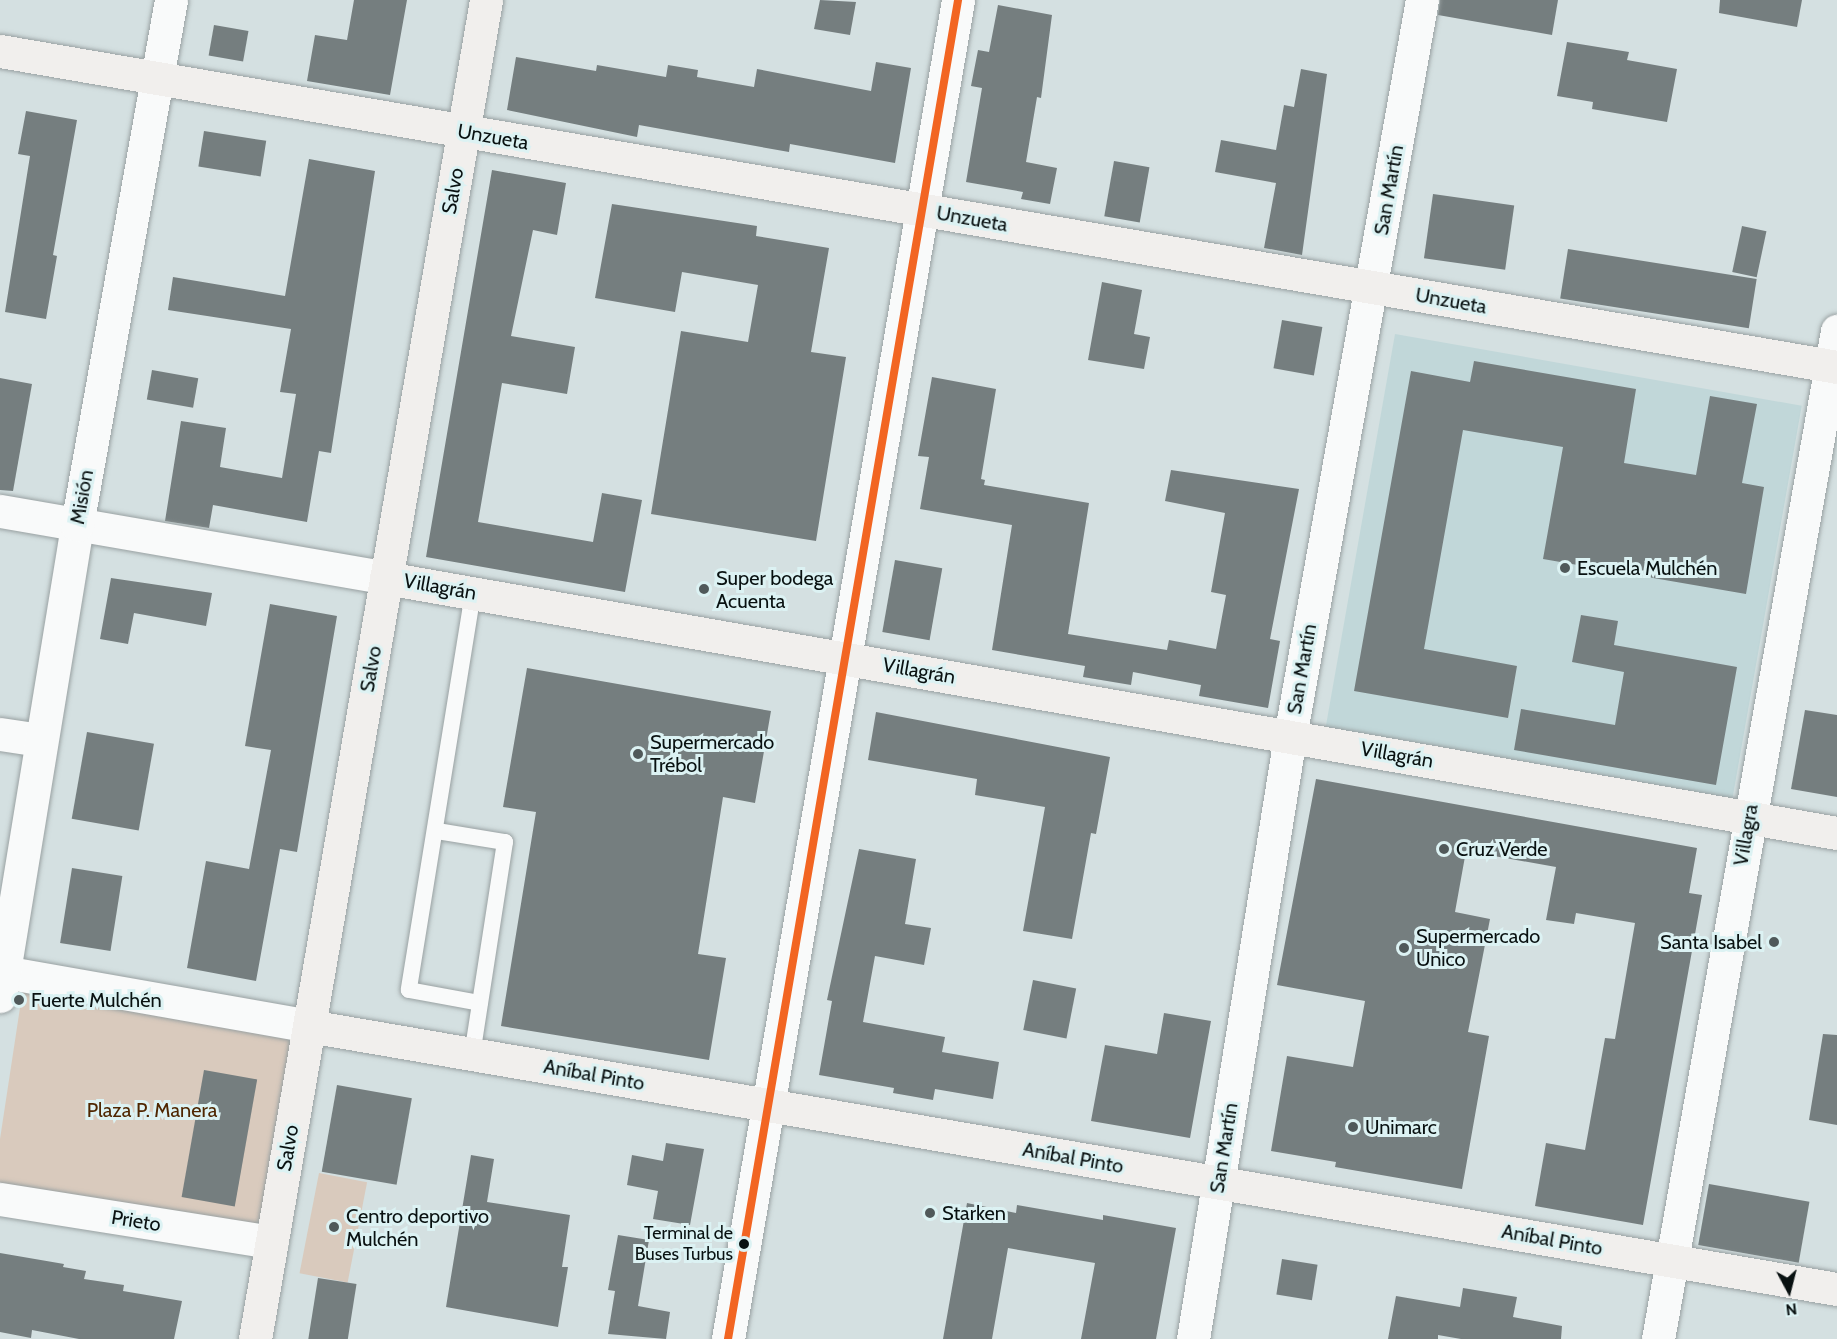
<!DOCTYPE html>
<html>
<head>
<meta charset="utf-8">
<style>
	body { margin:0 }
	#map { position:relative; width:1837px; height:1339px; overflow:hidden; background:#d4e0e1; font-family:Cabin,sans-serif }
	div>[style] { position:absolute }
	.built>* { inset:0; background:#c1d7d9; transform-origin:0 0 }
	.green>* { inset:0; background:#d9cabd; transform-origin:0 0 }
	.building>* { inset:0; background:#757e7f; transform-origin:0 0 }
	.roads { filter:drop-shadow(0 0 2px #99a1a2) drop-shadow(0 0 2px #99a1a2) }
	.lane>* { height:16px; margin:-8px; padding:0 8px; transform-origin:8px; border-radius:8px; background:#f9fafa }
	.street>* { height:33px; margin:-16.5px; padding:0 16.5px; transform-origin:16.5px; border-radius:16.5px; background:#f9fafa }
	.secondary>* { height:33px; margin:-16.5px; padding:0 16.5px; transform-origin:16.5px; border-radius:16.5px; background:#f1efed }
	.bus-1>* { height:8px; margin:-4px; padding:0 4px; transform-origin:4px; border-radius:4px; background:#f26522 }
	.dots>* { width:16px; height:16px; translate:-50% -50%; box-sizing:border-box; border:3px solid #dcf2f3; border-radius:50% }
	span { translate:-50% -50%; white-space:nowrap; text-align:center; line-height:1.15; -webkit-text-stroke:6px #dcf2f3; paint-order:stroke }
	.bus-label { font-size:18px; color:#091111 }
	.right { translate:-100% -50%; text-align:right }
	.street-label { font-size:20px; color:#091111 }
	.poi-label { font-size:20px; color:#091111 }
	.left { translate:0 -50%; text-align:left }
	.park-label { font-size:20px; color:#4f2600 }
	.north { position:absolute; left:1759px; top:1261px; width:60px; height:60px; -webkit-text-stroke:4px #dcf2f3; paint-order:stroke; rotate:173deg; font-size:16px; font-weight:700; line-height:24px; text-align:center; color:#091111 }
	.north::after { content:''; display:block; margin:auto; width:21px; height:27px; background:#091111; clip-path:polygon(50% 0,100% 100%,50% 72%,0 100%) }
</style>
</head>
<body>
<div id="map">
	<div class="built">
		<i style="left:1395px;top:334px;width:413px;height:399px;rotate:10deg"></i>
	</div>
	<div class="green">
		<i style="clip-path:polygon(23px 988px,297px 1030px,260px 1229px,0 1187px,0 1139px)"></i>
		<i style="left:319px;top:1173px;width:49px;height:102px;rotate:11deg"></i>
	</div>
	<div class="building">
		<i style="clip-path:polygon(354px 0,407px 0,390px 95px,307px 81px,315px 35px,347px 40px)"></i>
		<i style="clip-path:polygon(820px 0,856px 2px,850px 35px,814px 29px)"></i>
		<i style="clip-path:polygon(1440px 0,1558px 0,1552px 35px,1438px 15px)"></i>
		<i style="clip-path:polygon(1720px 0,1802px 0,1797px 27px,1719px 13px)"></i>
		<i style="clip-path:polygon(998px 5px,1052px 15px,1041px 98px,1037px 97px,1026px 162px,1057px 168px,1050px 204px,1021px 199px,1023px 192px,966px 182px,982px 88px,971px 86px,978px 50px,989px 52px)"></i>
		<i style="left:214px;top:25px;width:35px;height:31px;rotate:10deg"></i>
		<i style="clip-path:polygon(1567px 42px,1629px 52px,1627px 60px,1677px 69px,1667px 122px,1592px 109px,1593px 102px,1557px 96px)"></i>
		<i style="clip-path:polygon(516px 57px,596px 71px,597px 65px,666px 77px,668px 65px,698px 70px,697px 77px,754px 87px,757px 69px,871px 91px,876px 62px,911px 68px,895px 163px,790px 144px,789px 152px,639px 125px,637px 137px,507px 110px)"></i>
		<i style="clip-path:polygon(1301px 69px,1327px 74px,1302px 255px,1264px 248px,1276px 183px,1215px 172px,1221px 140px,1276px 150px,1284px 105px,1294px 107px)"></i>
		<i style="clip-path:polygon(26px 111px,77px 120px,53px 255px,57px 256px,46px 319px,5px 312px,30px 156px,18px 154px)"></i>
		<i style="left:204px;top:131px;width:63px;height:36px;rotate:9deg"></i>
		<i style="clip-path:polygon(309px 159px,375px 171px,331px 453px,319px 451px,307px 522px,213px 505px,209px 528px,165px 521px,181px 421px,226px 428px,220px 467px,282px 478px,296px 394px,280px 392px,291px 329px,168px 310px,173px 277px,285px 296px)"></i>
		<i style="left:1114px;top:161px;width:36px;height:56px;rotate:10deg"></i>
		<i style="clip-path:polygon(492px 170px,566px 183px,557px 235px,533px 230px,511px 336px,575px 347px,567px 394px,502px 383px,478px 522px,593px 542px,602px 493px,642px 500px,625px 592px,426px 557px)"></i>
		<i style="left:1433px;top:194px;width:82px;height:65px;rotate:8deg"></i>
		<i style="clip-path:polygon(612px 204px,757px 226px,756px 236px,829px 248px,811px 352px,846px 357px,816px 541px,651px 514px,681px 331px,748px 342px,758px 285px,682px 272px,675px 312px,595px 298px)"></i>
		<i style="left:1742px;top:226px;width:25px;height:47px;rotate:12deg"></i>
		<i style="left:1568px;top:249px;width:191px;height:50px;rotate:9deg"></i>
		<i style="clip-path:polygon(1102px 282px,1142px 290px,1134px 334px,1150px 337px,1144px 369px,1088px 360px)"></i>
		<i style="left:1282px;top:320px;width:41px;height:49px;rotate:10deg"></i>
		<i style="clip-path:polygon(1474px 361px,1636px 389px,1624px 463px,1696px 475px,1710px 396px,1757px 404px,1742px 483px,1764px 487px,1746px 594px,1543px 559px,1563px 447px,1463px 430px,1424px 649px,1517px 666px,1508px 718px,1354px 691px,1411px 371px,1470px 382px)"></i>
		<i style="left:152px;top:370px;width:47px;height:30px;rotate:10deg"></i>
		<i style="clip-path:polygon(932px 377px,996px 389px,981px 479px,985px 480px,984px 485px,1089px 503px,1068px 634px,1167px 650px,1169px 640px,1216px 649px,1226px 595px,1211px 592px,1225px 513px,1165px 501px,1171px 470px,1299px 489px,1270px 639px,1280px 641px,1268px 708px,1199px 696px,1201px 685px,1133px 672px,1131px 685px,1083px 677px,1085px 666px,992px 650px,1012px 525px,920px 509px,929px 457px,918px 456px)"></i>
		<i style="clip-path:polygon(0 378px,32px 384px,13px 491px,0 490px)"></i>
		<i style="left:895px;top:560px;width:48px;height:73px;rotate:10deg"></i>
		<i style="clip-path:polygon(111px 578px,212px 593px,206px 626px,134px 613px,128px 644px,100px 639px)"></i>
		<i style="clip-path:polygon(270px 604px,337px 616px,297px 852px,280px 849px,256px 981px,187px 968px,206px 861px,249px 869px,271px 750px,245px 746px)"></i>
		<i style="clip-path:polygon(1581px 615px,1618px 621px,1614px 645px,1737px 667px,1716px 785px,1514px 750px,1521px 709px,1615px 725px,1624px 672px,1572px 662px)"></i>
		<i style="clip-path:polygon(527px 668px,771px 711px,755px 803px,723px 797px,698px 954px,726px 958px,709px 1060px,501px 1026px,536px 812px,503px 807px)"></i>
		<i style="clip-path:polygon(1805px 710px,1837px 715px,1837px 797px,1791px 789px)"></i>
		<i style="clip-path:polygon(876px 712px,1110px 757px,1096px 834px,1091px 833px,1072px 939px,1023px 931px,1045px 807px,975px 795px,977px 779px,868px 760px)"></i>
		<i style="left:87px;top:732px;width:68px;height:88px;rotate:10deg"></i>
		<i style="clip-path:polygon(1316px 779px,1697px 848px,1689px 893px,1702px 895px,1643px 1225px,1535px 1206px,1546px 1143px,1585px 1150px,1605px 1038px,1615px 1039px,1635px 923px,1576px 913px,1574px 924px,1546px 920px,1556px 867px,1466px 851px,1455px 912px,1490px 919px,1468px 1032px,1489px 1036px,1462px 1189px,1335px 1167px,1336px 1162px,1271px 1151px,1287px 1056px,1353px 1067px,1365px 1001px,1277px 985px)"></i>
		<i style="clip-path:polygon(859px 849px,916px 859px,905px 924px,931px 928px,924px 965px,875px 956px,863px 1022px,945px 1037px,942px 1052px,999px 1062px,993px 1099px,935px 1089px,933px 1100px,893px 1093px,894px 1088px,819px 1075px,832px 1001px,827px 1000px)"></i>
		<i style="left:72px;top:868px;width:51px;height:76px;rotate:9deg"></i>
		<i style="left:1033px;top:980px;width:44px;height:51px;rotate:11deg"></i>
		<i style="clip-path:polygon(1164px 1013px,1211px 1021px,1190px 1138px,1091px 1121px,1105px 1045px,1157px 1054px)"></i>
		<i style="clip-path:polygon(1823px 1034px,1837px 1035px,1837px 1125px,1809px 1120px)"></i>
		<i style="left:204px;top:1070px;width:54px;height:129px;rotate:10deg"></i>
		<i style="left:337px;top:1085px;width:76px;height:88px;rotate:10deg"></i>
		<i style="clip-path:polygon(666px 1143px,704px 1149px,690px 1225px,653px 1219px,658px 1191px,627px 1185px,632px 1155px,663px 1161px)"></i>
		<i style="clip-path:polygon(471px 1155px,494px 1159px,487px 1202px,570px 1215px,562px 1267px,568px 1267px,558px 1327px,446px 1307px)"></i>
		<i style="left:1709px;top:1184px;width:102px;height:62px;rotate:10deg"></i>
		<i style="clip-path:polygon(967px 1203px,1016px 1213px,1017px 1205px,1103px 1220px,1103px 1215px,1176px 1228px,1156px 1339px,1081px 1339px,1095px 1263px,1008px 1248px,992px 1339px,943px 1339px)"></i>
		<i style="clip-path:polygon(618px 1235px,649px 1240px,638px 1306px,670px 1312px,666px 1339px,608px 1334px,615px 1291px,608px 1290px)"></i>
		<i style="clip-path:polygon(0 1253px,64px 1264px,63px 1267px,86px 1271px,84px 1279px,124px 1285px,123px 1291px,182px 1301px,174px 1339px,79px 1339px,32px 1330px,31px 1338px,0 1332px)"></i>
		<i style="left:1282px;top:1259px;width:36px;height:36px;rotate:9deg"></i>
		<i style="left:318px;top:1278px;width:39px;height:62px;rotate:9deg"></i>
		<i style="clip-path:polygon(1463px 1288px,1517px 1297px,1513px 1317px,1562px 1326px,1561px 1339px,1461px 1339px,1438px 1335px,1438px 1339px,1388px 1339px,1396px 1296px,1460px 1307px)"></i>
	</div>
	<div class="roads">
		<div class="lane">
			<i style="left:473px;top:593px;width:402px;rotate:99.2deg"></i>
			<i style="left:409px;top:990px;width:72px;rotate:10.4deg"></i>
			<i style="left:437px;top:831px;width:69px;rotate:9.2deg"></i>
			<i style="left:505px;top:842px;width:215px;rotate:98.8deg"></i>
		</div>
		<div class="street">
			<i style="left:0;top:511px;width:392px;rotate:9.8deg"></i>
			<i style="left:0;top:734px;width:40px;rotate:8.5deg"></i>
			<i style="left:4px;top:972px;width:310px;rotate:10deg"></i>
			<i style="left:0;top:996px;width:477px;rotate:-80.7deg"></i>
			<i style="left:77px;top:525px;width:533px;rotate:-79.85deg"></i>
			<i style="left:0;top:1199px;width:275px;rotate:9deg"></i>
			<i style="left:728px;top:1339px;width:1359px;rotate:-80.25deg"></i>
			<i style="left:1193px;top:1339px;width:610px;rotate:-80.85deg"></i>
			<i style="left:1290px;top:737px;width:749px;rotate:-79.85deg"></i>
			<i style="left:1658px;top:1339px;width:1024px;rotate:-79.93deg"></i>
		</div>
		<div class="secondary">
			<i style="left:0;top:51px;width:1864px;rotate:9.76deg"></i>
			<i style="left:386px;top:578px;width:1473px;rotate:9.97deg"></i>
			<i style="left:309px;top:1026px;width:1550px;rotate:9.77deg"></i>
			<i style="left:255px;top:1339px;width:1359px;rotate:-80.21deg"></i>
		</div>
	</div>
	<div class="bus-1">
		<i style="left:728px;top:1339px;width:1359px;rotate:-80.25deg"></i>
	</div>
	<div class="dots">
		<i style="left:1565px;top:568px;background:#50595a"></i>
		<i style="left:704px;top:589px;background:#50595a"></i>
		<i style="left:638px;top:754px;background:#50595a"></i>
		<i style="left:1444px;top:849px;background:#50595a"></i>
		<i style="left:1774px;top:942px;background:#50595a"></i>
		<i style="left:1404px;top:948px;background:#50595a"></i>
		<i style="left:19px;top:1000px;background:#50595a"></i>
		<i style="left:1353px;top:1127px;background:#50595a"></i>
		<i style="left:930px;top:1213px;background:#50595a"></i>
		<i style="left:334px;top:1227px;background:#50595a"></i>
		<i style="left:744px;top:1244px;background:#091111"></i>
	</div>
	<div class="bus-label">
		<span class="right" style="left:733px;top:1244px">Terminal de<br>Buses Turbus</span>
	</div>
	<div class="street-label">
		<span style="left:493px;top:137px;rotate:10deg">Unzueta</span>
		<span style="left:1389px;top:190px;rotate:-80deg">San Martín</span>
		<span style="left:453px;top:191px;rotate:-80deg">Salvo</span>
		<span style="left:972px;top:219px;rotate:10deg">Unzueta</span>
		<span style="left:1451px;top:301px;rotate:10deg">Unzueta</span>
		<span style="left:82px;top:497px;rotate:-80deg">Misión</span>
		<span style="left:440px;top:587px;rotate:10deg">Villagrán</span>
		<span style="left:371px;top:669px;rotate:-80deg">Salvo</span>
		<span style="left:1302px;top:669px;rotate:-80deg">San Martín</span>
		<span style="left:919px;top:671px;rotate:10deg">Villagrán</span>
		<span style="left:1397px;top:755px;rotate:10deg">Villagrán</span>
		<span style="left:1746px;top:835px;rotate:-80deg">Villagra</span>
		<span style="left:594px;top:1075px;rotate:10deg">Aníbal Pinto</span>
		<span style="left:288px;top:1148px;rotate:-80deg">Salvo</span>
		<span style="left:1224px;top:1148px;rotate:-81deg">San Martín</span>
		<span style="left:1073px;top:1158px;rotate:10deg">Aníbal Pinto</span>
		<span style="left:136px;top:1221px;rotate:9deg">Prieto</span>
		<span style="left:1552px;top:1240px;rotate:10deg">Aníbal Pinto</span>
	</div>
	<div class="poi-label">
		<span class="left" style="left:1577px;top:568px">Escuela Mulchén</span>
		<span class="left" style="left:716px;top:590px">Super bodega<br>Acuenta</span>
		<span class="left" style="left:650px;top:754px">Supermercado<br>Trébol</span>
		<span class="left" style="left:1456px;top:849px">Cruz Verde</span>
		<span class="left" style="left:1416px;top:948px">Supermercado<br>Unico</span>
		<span class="right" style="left:1762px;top:942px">Santa Isabel</span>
		<span class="left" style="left:31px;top:1000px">Fuerte Mulchén</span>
		<span class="left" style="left:1365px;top:1127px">Unimarc</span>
		<span class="left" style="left:942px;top:1213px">Starken</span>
		<span class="left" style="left:346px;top:1228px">Centro deportivo<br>Mulchén</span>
	</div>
	<div class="park-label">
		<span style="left:152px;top:1110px">Plaza P. Manera</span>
	</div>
	<div class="north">N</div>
</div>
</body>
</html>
